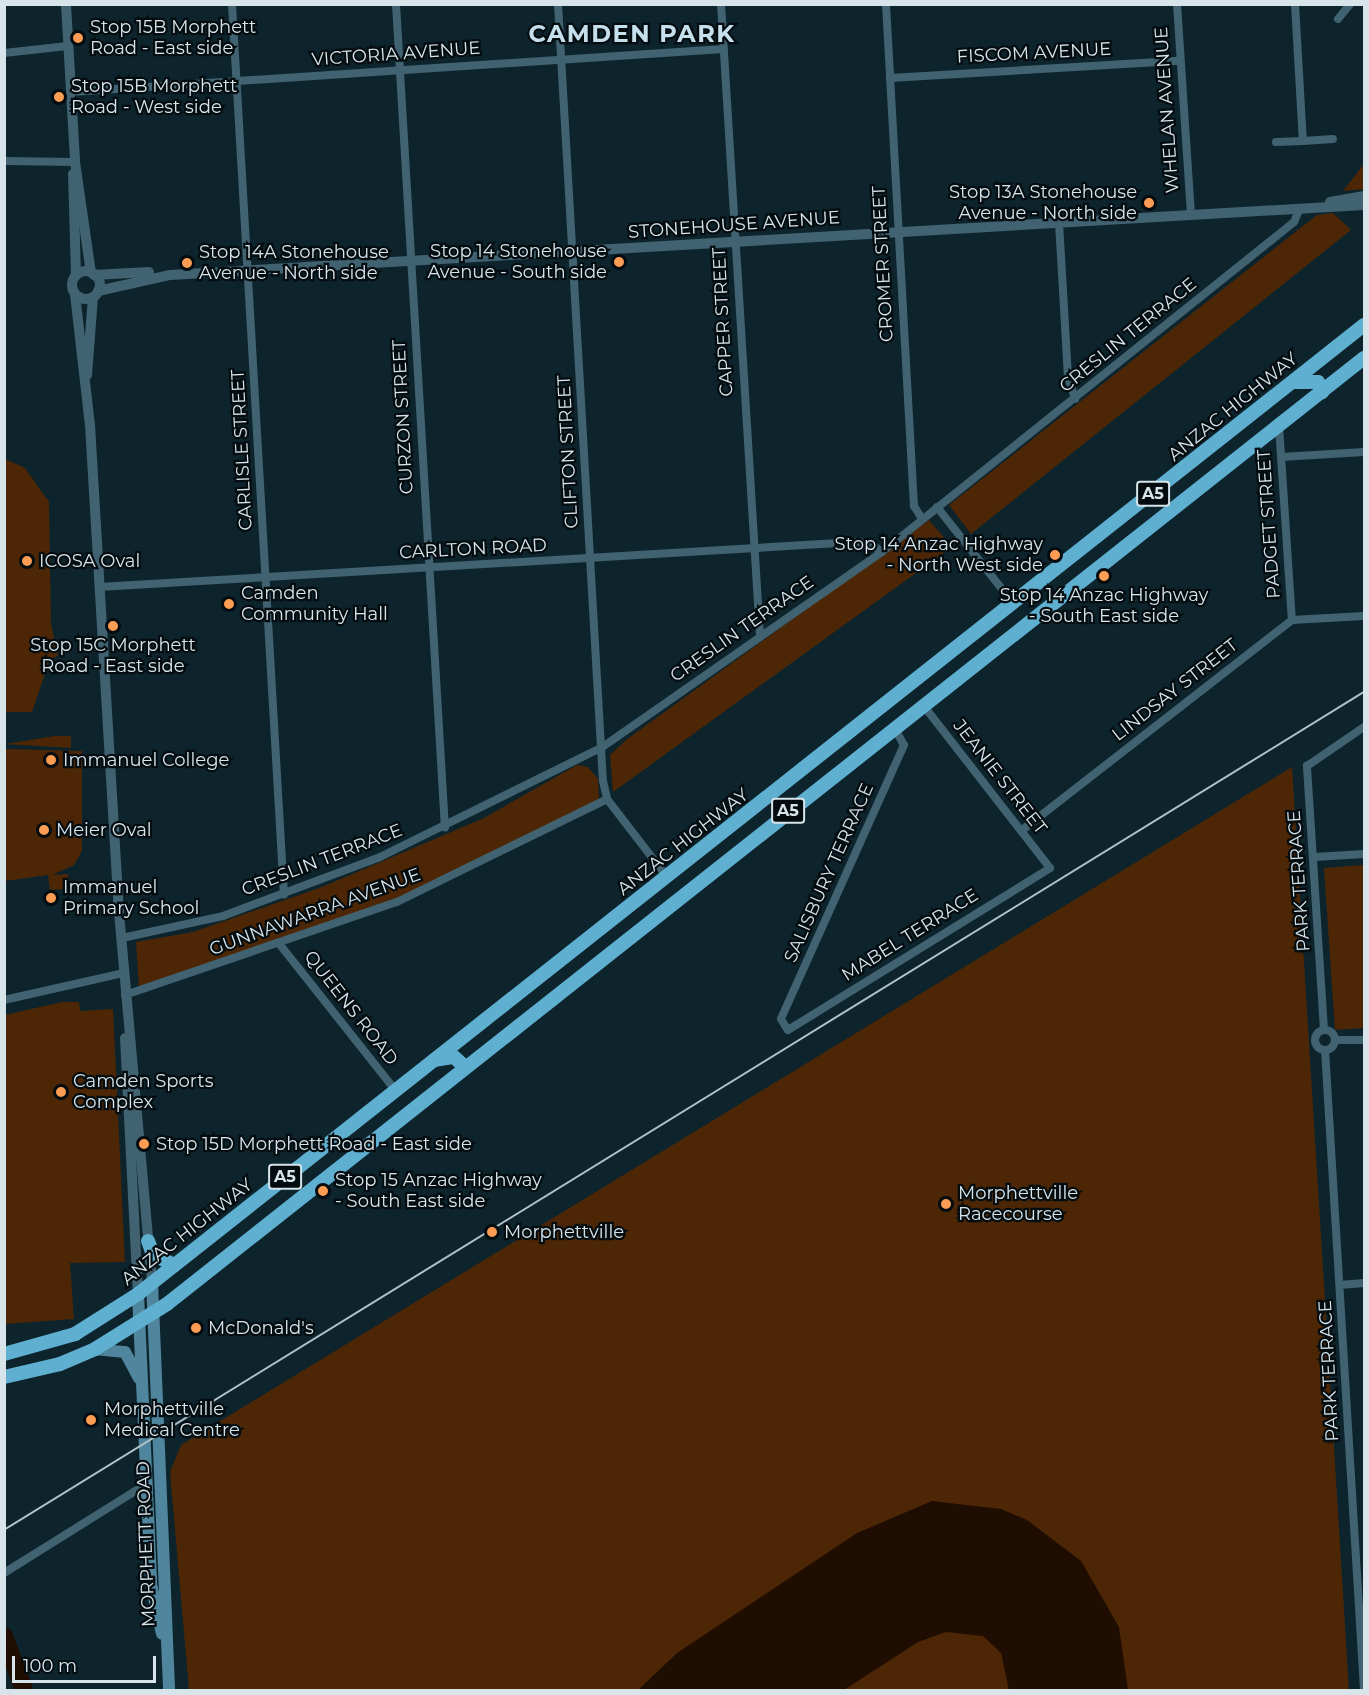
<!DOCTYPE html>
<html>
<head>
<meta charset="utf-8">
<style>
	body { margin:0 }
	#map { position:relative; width:1369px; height:1695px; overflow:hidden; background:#0d242d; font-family:Montserrat,sans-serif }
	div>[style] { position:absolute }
	.green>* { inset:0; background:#4d2705 }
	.water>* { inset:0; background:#1f0d02 }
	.river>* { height:18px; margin:-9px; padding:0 9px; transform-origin:9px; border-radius:9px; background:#1f0d02 }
	.minor>* { height:8px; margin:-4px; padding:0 4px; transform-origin:4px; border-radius:4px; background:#416270 }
	.minor>.ring { margin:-4px; padding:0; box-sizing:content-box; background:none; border:8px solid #416270; border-radius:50% }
	.tertiary>* { height:10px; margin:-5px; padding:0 5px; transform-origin:5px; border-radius:5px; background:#416270 }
	.tertiary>.ring { margin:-5px; padding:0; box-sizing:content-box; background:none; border:10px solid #416270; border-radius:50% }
	.secondary>* { height:12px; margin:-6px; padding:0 6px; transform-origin:6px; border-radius:6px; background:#50869d }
	.trunk>* { height:14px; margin:-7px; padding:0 7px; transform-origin:7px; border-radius:7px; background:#5fafd0 }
	.tram>* { height:1.5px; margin:-0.75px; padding:0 0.75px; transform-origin:0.75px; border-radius:0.75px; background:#b2c1c8 }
	.dots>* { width:16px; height:16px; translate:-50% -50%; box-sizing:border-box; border:3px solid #040c10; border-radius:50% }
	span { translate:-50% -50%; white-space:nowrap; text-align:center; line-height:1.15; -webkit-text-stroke:4.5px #040c10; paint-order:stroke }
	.shield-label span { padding:2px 4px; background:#040c10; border:2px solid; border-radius:4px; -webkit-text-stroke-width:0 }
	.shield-label { font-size:16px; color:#d7e5eb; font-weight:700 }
	.poi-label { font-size:18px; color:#d7e5eb }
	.left { translate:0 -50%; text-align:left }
	.right { translate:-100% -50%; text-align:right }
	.street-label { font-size:18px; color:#d7e5eb }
	.district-label { font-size:24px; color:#c5e0ec; font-weight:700; letter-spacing:1.5px }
	.frame { position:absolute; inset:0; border:6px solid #d7e5eb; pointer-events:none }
	.scale { position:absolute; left:12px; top:1656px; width:144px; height:27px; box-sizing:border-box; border:3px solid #d7e5eb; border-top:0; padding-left:8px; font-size:18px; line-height:21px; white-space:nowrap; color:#d7e5eb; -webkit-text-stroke:4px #040c10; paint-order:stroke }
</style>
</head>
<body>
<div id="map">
	<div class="green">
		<i style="clip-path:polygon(1364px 164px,1364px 189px,1343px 191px)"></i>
		<i style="clip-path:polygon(1333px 213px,1351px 230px,971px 534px,949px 505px,1317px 215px)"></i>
		<i style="clip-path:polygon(5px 459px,25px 468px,49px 502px,51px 624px,58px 656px,50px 659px,32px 712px,5px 712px)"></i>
		<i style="clip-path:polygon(929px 520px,952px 547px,613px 792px,610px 755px,626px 740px)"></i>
		<i style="clip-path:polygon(55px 736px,71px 736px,71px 748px,5px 744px)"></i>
		<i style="clip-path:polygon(5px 749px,82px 751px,82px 851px,74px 865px,52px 875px,68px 874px,69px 889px,50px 890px,48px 875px,5px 881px)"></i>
		<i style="clip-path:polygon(577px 765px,588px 767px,598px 779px,599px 801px,418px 891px,139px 988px,136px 942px,193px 932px,322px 887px,484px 818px)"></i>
		<i style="clip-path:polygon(1292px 767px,1349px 1690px,189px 1690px,170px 1472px,181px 1445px)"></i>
		<i style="clip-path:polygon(1364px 865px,1364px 1028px,1335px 1030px,1324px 868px)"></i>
		<i style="clip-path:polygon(62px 1002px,79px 1002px,80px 1011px,113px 1009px,125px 1262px,70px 1263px,74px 1319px,5px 1324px,5px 1015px)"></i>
	</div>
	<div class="water">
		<i style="clip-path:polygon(932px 1501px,1001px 1509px,1027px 1520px,1081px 1561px,1119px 1627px,1128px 1690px,1009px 1690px,1001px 1653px,983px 1636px,946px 1632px,918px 1642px,844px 1690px,638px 1690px,677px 1653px,857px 1533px)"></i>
	</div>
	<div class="river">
		<i style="left:4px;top:1636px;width:58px;rotate:69.7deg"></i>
	</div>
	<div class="minor">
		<i style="left:232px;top:4px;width:892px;rotate:86.66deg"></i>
		<i style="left:396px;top:4px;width:825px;rotate:86.6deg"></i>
		<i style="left:558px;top:4px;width:778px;rotate:86.69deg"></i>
		<i style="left:603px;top:781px;width:18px;rotate:77deg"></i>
		<i style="left:607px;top:799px;width:98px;rotate:52.4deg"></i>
		<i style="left:721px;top:4px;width:634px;rotate:86.47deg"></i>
		<i style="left:886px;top:4px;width:503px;rotate:86.81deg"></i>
		<i style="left:914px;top:506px;width:15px;rotate:58deg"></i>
		<i style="left:1177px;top:4px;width:210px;rotate:86.2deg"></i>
		<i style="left:1295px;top:4px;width:137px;rotate:86.7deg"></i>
		<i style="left:1303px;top:141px;width:30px;rotate:-4deg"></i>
		<i style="left:1338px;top:19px;width:19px;rotate:-51deg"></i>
		<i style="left:4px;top:53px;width:64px;rotate:-6.2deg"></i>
		<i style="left:890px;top:78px;width:290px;rotate:-3.4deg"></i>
		<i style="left:71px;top:92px;width:654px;rotate:-3.77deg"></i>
		<i style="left:1276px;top:142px;width:27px;rotate:-2deg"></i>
		<i style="left:4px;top:161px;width:71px;rotate:0.8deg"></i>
		<i style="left:1059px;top:222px;width:155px;rotate:86.7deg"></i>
		<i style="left:1068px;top:377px;width:23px;rotate:72deg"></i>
		<i style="left:1279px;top:426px;width:194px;rotate:86.2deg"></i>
		<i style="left:1281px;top:457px;width:83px;rotate:-3.4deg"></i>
		<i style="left:937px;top:507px;width:124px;rotate:51.6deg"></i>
		<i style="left:99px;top:587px;width:758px;rotate:-3.4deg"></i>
		<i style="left:856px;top:542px;width:14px;rotate:4deg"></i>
		<i style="left:870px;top:543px;width:15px;rotate:37deg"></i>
		<i style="left:895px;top:729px;width:18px;rotate:61deg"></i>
		<i style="left:904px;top:745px;width:300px;rotate:114.2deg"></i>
		<i style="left:781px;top:1019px;width:13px;rotate:58deg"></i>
		<i style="left:788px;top:1030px;width:308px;rotate:-31.7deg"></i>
		<i style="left:1050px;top:868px;width:205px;rotate:-127.9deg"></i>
		<i style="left:1021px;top:831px;width:343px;rotate:-37.9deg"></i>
		<i style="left:1292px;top:620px;width:72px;rotate:-3.2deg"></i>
		<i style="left:1314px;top:857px;width:50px;rotate:-3.4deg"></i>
		<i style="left:122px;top:938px;width:103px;rotate:-12.3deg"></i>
		<i style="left:223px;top:916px;width:168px;rotate:-20.6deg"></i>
		<i style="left:380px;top:857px;width:246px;rotate:-26.3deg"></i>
		<i style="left:601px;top:748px;width:343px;rotate:-34.9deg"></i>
		<i style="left:882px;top:552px;width:528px;rotate:-38.69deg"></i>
		<i style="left:1294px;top:222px;width:15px;rotate:-67deg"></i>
		<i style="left:281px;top:946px;width:184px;rotate:51.6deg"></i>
		<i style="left:125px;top:995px;width:287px;rotate:-18.9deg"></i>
		<i style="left:397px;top:902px;width:234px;rotate:-26.1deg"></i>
		<i style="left:4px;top:1000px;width:123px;rotate:-12.7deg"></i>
		<i class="ring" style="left:1315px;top:1030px;width:12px;height:12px"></i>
		<i style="left:1324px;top:1030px;width:265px;rotate:-93.7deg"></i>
		<i style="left:1307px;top:766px;width:69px;rotate:-34.4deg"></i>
		<i style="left:1335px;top:1040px;width:29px"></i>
		<i style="left:1325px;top:1050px;width:640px;rotate:86.51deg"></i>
		<i style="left:1340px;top:1285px;width:24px;rotate:-5deg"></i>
		<i style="left:4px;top:1573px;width:170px;rotate:-32deg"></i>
	</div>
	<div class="tertiary">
		<i style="left:66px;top:4px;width:158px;rotate:86.7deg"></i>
		<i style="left:75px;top:162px;width:112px;rotate:81.8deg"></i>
		<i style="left:73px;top:174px;width:101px;rotate:88.3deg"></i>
		<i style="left:1330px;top:202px;width:35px;rotate:-10deg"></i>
		<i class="ring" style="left:72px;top:271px;width:18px;height:18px"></i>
		<i style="left:94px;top:275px;width:55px;rotate:-3.1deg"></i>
		<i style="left:98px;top:291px;width:74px;rotate:-12.5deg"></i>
		<i style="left:170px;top:275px;width:1196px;rotate:-3.36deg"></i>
		<i style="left:75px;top:294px;width:132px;rotate:83.5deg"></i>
		<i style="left:90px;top:425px;width:477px;rotate:86.6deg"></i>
		<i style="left:118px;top:901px;width:383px;rotate:84.9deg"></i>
		<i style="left:87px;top:375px;width:78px;rotate:-85.6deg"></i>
		<i style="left:125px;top:1038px;width:256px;rotate:87.1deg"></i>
	</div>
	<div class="secondary">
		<i style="left:152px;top:1282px;width:408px;rotate:87.6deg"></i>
		<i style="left:138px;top:1294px;width:290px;rotate:87.4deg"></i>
		<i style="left:151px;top:1584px;width:51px;rotate:77.6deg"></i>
		<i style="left:95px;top:1349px;width:30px;rotate:6deg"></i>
		<i style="left:125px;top:1352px;width:30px;rotate:62deg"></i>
	</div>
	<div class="trunk">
		<i style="left:1294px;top:382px;width:24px"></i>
		<i style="left:1318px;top:382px;width:11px;rotate:68deg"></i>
		<i style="left:434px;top:1060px;width:20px;rotate:-9deg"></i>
		<i style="left:454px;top:1057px;width:15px;rotate:42deg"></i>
		<i style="left:148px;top:1241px;width:14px;rotate:69deg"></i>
		<i style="left:153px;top:1254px;width:24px;rotate:28deg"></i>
		<i style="left:4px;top:1354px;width:74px;rotate:-15.7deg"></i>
		<i style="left:75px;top:1334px;width:75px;rotate:-32.4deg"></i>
		<i style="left:138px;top:1294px;width:1563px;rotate:-38.32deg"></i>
		<i style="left:4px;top:1377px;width:57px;rotate:-13.1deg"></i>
		<i style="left:60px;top:1364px;width:38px;rotate:-23deg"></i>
		<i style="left:95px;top:1349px;width:85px;rotate:-32deg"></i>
		<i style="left:167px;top:1304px;width:1526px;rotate:-38.32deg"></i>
	</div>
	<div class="tram">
		<i style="left:4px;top:1530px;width:1597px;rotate:-31.64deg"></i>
	</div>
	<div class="dots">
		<i style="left:78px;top:38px;background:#fc9d53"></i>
		<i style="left:59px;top:97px;background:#fc9d53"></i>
		<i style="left:1149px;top:203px;background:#fc9d53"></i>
		<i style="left:619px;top:262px;background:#fc9d53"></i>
		<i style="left:187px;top:263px;background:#fc9d53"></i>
		<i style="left:1055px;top:555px;background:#fc9d53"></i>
		<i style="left:27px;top:561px;background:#fc9d53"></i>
		<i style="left:1104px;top:576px;background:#fc9d53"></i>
		<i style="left:229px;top:604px;background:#fc9d53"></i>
		<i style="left:113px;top:626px;background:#fc9d53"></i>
		<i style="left:51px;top:760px;background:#fc9d53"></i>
		<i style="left:44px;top:830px;background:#fc9d53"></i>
		<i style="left:51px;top:898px;background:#fc9d53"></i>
		<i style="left:61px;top:1092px;background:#fc9d53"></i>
		<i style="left:144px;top:1144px;background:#fc9d53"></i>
		<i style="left:323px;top:1191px;background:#fc9d53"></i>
		<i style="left:946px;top:1204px;background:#fc9d53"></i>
		<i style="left:492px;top:1232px;background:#fc9d53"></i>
		<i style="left:196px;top:1328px;background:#fc9d53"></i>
		<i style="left:91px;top:1420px;background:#fc9d53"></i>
	</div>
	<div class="shield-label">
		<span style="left:1153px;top:494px">A5</span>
		<span style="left:788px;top:811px">A5</span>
		<span style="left:285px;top:1177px">A5</span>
	</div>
	<div class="poi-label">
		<span class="left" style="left:90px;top:38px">Stop 15B Morphett<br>Road - East side</span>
		<span class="left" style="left:71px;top:97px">Stop 15B Morphett<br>Road - West side</span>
		<span class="right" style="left:1137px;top:203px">Stop 13A Stonehouse<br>Avenue - North side</span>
		<span class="right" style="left:607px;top:262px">Stop 14 Stonehouse<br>Avenue - South side</span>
		<span class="left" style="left:199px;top:263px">Stop 14A Stonehouse<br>Avenue - North side</span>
		<span class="right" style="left:1043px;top:555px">Stop 14 Anzac Highway<br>- North West side</span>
		<span class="left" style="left:39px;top:561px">ICOSA Oval</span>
		<span class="left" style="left:241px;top:604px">Camden<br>Community Hall</span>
		<span style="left:1104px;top:606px">Stop 14 Anzac Highway<br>- South East side</span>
		<span style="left:113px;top:656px">Stop 15C Morphett<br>Road - East side</span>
		<span class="left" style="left:63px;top:760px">Immanuel College</span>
		<span class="left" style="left:56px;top:830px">Meier Oval</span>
		<span class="left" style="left:63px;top:898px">Immanuel<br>Primary School</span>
		<span class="left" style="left:73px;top:1092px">Camden Sports<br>Complex</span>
		<span class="left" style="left:156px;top:1144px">Stop 15D Morphett Road - East side</span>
		<span class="left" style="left:335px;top:1191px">Stop 15 Anzac Highway<br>- South East side</span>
		<span class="left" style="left:958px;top:1204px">Morphettville<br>Racecourse</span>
		<span class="left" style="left:504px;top:1232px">Morphettville</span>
		<span class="left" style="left:208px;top:1328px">McDonald's</span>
		<span class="left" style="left:104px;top:1420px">Morphettville<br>Medical Centre</span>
	</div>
	<div class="street-label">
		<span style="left:1034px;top:53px;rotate:-3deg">FISCOM AVENUE</span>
		<span style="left:396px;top:54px;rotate:-4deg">VICTORIA AVENUE</span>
		<span style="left:1167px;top:110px;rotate:-94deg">WHELAN AVENUE</span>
		<span style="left:734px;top:225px;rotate:-4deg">STONEHOUSE AVENUE</span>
		<span style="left:883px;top:264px;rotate:-93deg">CROMER STREET</span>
		<span style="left:723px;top:322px;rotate:-93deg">CAPPER STREET</span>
		<span style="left:1128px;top:335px;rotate:-39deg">CRESLIN TERRACE</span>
		<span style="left:1233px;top:407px;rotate:-39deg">ANZAC HIGHWAY</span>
		<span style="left:403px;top:417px;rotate:-93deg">CURZON STREET</span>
		<span style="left:242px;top:450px;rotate:-93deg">CARLISLE STREET</span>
		<span style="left:568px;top:452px;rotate:-93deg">CLIFTON STREET</span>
		<span style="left:1269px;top:524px;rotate:-94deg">PADGET STREET</span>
		<span style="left:473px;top:549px;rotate:-3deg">CARLTON ROAD</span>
		<span style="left:742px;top:629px;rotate:-35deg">CRESLIN TERRACE</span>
		<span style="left:1175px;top:690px;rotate:-38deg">LINDSAY STREET</span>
		<span style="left:1000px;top:777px;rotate:52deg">JEANIE STREET</span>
		<span style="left:683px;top:842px;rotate:-38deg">ANZAC HIGHWAY</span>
		<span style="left:322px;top:860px;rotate:-21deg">CRESLIN TERRACE</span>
		<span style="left:829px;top:873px;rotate:-66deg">SALISBURY TERRACE</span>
		<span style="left:1299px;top:881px;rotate:-94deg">PARK TERRACE</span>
		<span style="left:315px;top:912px;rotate:-20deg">GUNNAWARRA AVENUE</span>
		<span style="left:910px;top:935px;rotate:-32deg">MABEL TERRACE</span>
		<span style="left:351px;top:1008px;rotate:52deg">QUEENS ROAD</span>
		<span style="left:187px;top:1232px;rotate:-38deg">ANZAC HIGHWAY</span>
		<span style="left:1329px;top:1371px;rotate:-93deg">PARK TERRACE</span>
		<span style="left:146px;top:1544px;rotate:-92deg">MORPHETT ROAD</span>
	</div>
	<div class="district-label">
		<span style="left:632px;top:34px">CAMDEN PARK</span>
	</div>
	<div class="frame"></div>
	<div class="scale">100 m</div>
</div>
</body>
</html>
